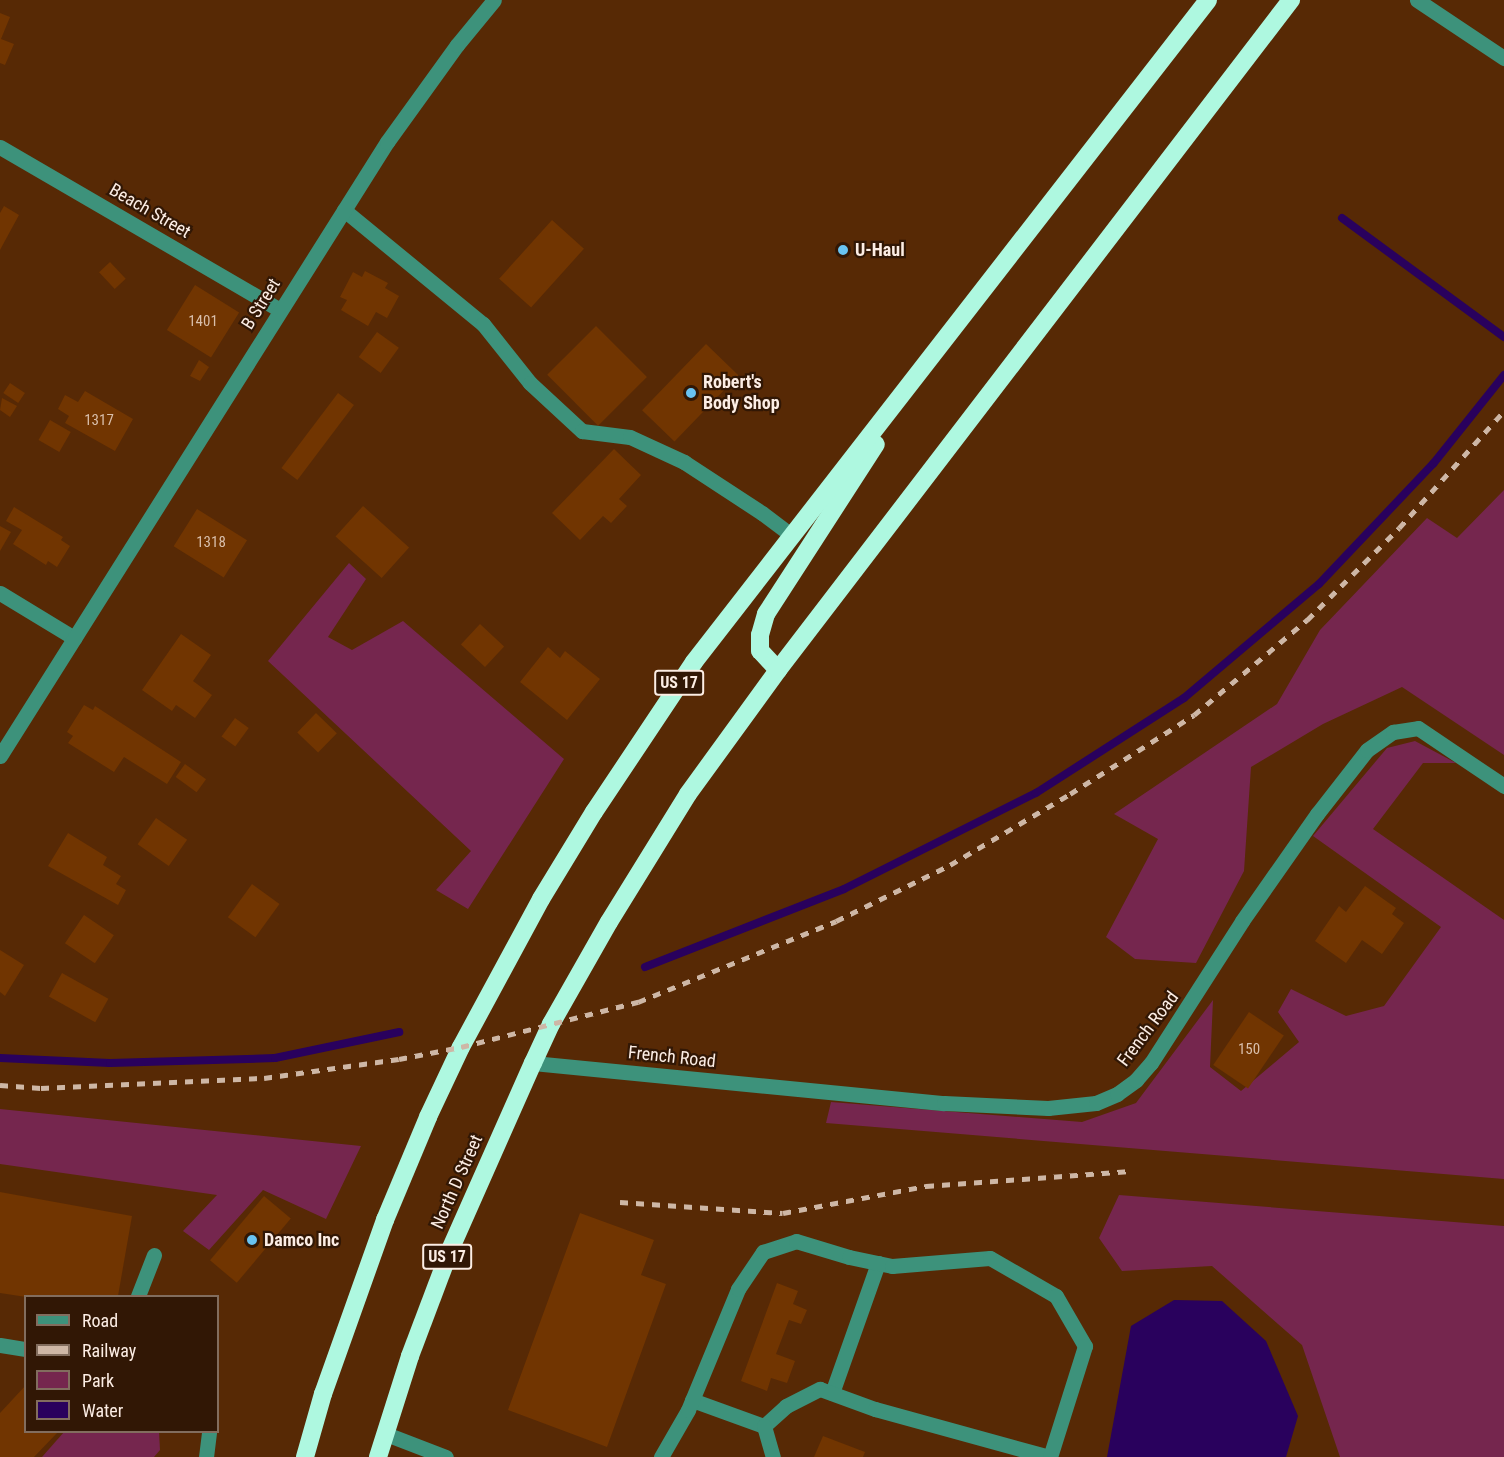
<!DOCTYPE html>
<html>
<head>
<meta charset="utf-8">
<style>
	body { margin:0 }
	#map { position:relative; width:1504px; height:1457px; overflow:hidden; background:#572905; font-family:"Roboto Condensed",sans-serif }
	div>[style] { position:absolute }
	.green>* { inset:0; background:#75264e }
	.water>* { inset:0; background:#29015d }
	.stream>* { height:8px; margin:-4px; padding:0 4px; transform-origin:4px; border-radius:4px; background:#29015d }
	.building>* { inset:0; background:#713501; transform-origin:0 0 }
	.minor>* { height:15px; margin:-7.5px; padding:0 7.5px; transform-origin:7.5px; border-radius:7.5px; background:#3d927b }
	.highway>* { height:18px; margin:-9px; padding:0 9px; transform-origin:9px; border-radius:9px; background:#aef8e0 }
	.rail>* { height:4.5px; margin-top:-2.25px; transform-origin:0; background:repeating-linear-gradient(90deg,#ceb7a6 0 8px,transparent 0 16px) }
	.dots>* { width:16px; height:16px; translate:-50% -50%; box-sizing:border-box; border:3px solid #311705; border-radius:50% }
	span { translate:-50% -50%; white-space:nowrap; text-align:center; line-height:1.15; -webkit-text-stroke:4.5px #311705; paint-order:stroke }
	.number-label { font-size:15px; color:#d9bfab }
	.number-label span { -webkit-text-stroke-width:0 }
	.shield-label span { padding:2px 4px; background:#311705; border:2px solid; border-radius:4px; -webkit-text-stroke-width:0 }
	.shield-label { font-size:16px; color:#fcede4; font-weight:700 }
	.street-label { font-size:18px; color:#fcede4 }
	.poi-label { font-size:18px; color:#fcede4; font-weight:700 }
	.left { translate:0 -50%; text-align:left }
	.legend { position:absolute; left:24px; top:1295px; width:195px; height:138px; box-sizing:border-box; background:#311705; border:2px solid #826d5e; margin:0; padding:8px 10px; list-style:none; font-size:18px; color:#fcede4 }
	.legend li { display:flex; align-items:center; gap:12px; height:30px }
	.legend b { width:30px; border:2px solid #826d5e }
</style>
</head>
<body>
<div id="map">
	<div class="green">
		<i style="clip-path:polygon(1504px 490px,1504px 755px,1402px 687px,1323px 724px,1251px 767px,1244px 871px,1196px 963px,1135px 959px,1106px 937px,1158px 839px,1114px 814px,1277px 704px,1320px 630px,1427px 518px,1457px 538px)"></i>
		<i style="clip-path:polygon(349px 563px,366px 579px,328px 637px,352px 650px,403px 621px,564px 759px,468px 909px,436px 890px,471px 851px,268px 661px)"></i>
		<i style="clip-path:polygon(1415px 741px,1456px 763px,1423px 763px,1373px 829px,1504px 920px,1504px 1179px,826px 1123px,831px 1102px,1082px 1122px,1136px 1103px,1213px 1000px,1210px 1067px,1241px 1091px,1299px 1042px,1278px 1012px,1291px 989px,1346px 1016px,1384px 1006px,1441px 927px,1313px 836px,1387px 748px)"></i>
		<i style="clip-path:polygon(0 1109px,361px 1146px,326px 1219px,263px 1190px,209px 1250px,183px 1231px,217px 1195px,0 1164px)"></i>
		<i style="clip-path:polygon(1119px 1195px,1504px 1226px,1504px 1457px,1340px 1457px,1302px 1345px,1212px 1266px,1122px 1271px,1099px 1238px)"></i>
		<i style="clip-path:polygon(64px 1432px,159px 1432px,160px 1450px,154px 1457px,42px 1457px)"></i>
	</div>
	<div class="water">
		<i style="clip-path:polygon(1174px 1300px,1222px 1301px,1266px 1341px,1298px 1416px,1286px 1457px,1107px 1457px,1131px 1326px)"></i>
	</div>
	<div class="stream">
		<i style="left:1342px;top:218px;width:201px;rotate:36.3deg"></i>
		<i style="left:645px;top:967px;width:214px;rotate:-21.4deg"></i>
		<i style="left:844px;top:889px;width:215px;rotate:-26.6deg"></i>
		<i style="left:1036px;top:793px;width:176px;rotate:-32.7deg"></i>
		<i style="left:1184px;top:698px;width:177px;rotate:-40.2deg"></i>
		<i style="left:1319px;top:584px;width:166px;rotate:-46.5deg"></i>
		<i style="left:1433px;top:464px;width:114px;rotate:-51.4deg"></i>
		<i style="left:0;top:1058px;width:110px;rotate:2.6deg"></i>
		<i style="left:110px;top:1063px;width:165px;rotate:-1.7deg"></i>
		<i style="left:275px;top:1058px;width:127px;rotate:-11.8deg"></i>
	</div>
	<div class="building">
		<i style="clip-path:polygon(0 13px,10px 17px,1px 39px,14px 44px,5px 65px,0 63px)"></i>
		<i style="clip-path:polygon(4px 206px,19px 215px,0 250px,0 213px)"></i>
		<i style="left:552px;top:220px;width:43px;height:79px;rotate:42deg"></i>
		<i style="left:110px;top:262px;width:23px;height:15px;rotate:47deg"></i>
		<i style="clip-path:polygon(365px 271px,388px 283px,385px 288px,399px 296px,387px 318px,376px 312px,368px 326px,341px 310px,347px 300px,340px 297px,353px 272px,362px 277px)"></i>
		<i style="left:195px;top:285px;width:52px;height:53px;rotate:32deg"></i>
		<i style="left:596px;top:326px;width:72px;height:69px;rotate:45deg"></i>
		<i style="left:377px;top:332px;width:27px;height:31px;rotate:36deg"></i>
		<i style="left:706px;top:344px;width:45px;height:92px;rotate:44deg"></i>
		<i style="clip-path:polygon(199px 360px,209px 367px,200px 381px,190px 376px)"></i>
		<i style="left:10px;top:383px;width:18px;height:12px;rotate:34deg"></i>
		<i style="clip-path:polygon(85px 391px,133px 419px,115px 451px,65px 423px,69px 416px,58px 409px,65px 395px,78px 402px)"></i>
		<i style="left:338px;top:393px;width:20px;height:94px;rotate:37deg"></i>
		<i style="clip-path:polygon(2px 398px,17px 406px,10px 417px,0 410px)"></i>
		<i style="left:50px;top:420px;width:24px;height:23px;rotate:30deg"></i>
		<i style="clip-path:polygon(614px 449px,641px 475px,619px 499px,627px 506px,611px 523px,603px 516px,580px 540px,552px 513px)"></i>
		<i style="left:363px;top:506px;width:62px;height:41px;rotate:42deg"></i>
		<i style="clip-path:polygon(14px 507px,63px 537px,61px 540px,70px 546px,57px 567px,48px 561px,46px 565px,13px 544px,22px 530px,6px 521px)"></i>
		<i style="left:197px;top:509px;width:59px;height:44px;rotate:32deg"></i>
		<i style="clip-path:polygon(0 526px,11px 532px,0 551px)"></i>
		<i style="left:480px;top:624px;width:33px;height:28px;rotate:43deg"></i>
		<i style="clip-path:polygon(181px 634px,211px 655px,193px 681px,212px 695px,195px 718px,176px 705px,172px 711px,142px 690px)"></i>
		<i style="clip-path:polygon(548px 647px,560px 658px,565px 651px,600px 679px,567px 720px,520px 682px)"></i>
		<i style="clip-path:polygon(84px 705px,93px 710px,95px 706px,181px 762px,167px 784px,124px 757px,114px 772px,68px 743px,73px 736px,67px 732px)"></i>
		<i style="left:316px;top:713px;width:29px;height:27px;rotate:44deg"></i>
		<i style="left:235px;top:718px;width:17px;height:23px;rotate:36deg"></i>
		<i style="left:185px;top:764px;width:26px;height:16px;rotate:36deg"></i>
		<i style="left:156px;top:818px;width:38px;height:32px;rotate:35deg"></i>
		<i style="clip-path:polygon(68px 833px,107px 857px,103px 865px,121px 876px,116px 884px,126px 890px,118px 905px,48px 866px)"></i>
		<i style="left:252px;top:884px;width:34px;height:41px;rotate:36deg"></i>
		<i style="clip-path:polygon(1365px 886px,1396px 908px,1392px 914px,1404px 923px,1382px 954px,1362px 940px,1346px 963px,1315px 941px,1339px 906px,1346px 912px)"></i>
		<i style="left:84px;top:915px;width:36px;height:34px;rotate:34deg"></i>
		<i style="clip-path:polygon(0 950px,24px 965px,5px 996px,0 992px)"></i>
		<i style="left:62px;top:973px;width:53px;height:27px;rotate:29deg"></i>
		<i style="left:1249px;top:1012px;width:42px;height:64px;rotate:34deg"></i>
		<i style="clip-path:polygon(0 1192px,132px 1216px,118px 1296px,26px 1297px,0 1293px)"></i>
		<i style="left:264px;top:1196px;width:35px;height:84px;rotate:40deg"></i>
		<i style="clip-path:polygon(580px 1213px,654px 1240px,641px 1275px,666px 1284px,607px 1447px,508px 1410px)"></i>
		<i style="clip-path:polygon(777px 1283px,798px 1291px,793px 1304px,807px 1310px,801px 1324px,789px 1320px,776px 1354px,795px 1361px,787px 1383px,771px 1378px,767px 1391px,741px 1381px)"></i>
		<i style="clip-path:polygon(26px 1385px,26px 1432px,58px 1432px,34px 1457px,0 1457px,0 1413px)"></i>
		<i style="clip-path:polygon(823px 1436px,865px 1452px,863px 1457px,814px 1457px)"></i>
	</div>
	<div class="minor">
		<i style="left:1417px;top:0;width:105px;rotate:33.7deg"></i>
		<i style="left:0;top:147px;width:324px;rotate:30.2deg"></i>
		<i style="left:344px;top:210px;width:180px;rotate:39.4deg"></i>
		<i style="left:483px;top:324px;width:75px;rotate:51.5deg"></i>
		<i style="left:530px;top:383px;width:71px;rotate:42.7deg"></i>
		<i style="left:582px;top:431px;width:48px;rotate:7.1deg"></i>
		<i style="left:630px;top:437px;width:60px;rotate:24.8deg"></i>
		<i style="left:684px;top:462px;width:93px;rotate:33.2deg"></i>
		<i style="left:762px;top:513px;width:38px;rotate:37deg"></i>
		<i style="left:0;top:593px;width:87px;rotate:31.3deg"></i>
		<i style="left:0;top:756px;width:726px;rotate:-57.78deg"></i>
		<i style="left:387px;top:142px;width:120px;rotate:-54.2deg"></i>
		<i style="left:457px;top:45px;width:58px;rotate:-50.6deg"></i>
		<i style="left:533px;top:1063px;width:413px;rotate:5.6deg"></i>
		<i style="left:944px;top:1103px;width:104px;rotate:2.8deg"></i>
		<i style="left:1048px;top:1108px;width:48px;rotate:-5.9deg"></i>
		<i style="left:1096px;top:1103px;width:23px;rotate:-23deg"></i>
		<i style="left:1117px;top:1094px;width:24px;rotate:-36deg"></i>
		<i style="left:1136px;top:1080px;width:23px;rotate:-49deg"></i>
		<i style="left:1151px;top:1063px;width:169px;rotate:-57.3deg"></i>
		<i style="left:1242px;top:921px;width:131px;rotate:-55deg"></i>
		<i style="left:1317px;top:814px;width:81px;rotate:-52deg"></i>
		<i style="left:1367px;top:750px;width:32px;rotate:-35deg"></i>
		<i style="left:1393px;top:732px;width:25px;rotate:-9deg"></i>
		<i style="left:1418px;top:728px;width:104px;rotate:34deg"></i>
		<i style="left:138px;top:1296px;width:44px;rotate:-68.7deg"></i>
		<i style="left:0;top:1345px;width:26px;rotate:9deg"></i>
		<i style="left:832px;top:1393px;width:138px;rotate:-70.5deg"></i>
		<i style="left:692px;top:1400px;width:77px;rotate:19.9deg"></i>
		<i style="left:764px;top:1426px;width:30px;rotate:-42deg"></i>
		<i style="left:786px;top:1406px;width:38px;rotate:-27deg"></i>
		<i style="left:820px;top:1389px;width:59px;rotate:20deg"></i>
		<i style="left:875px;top:1409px;width:180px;rotate:15.4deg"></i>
		<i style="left:764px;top:1426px;width:32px;rotate:74deg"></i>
		<i style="left:386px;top:1434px;width:64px;rotate:21deg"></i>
		<i style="left:206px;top:1457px;width:25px;rotate:-83deg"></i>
		<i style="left:661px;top:1457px;width:54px;rotate:-60.1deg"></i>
		<i style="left:688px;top:1410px;width:131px;rotate:-67.5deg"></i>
		<i style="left:738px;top:1289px;width:45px;rotate:-56deg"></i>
		<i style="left:763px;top:1252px;width:35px;rotate:-18deg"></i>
		<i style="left:796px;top:1241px;width:55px;rotate:16.8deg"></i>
		<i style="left:849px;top:1257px;width:44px;rotate:11.8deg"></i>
		<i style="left:892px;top:1266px;width:98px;rotate:-4.7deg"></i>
		<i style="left:990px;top:1258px;width:76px;rotate:29.9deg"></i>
		<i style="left:1056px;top:1296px;width:58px;rotate:59.9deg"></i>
		<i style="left:1085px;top:1346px;width:116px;rotate:107.5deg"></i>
	</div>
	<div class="highway">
		<i style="left:778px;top:670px;width:26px;rotate:-133deg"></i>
		<i style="left:760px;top:651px;width:16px;rotate:-90deg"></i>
		<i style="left:760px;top:635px;width:22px;rotate:-74deg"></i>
		<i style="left:766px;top:614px;width:202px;rotate:-57.1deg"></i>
		<i style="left:305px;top:1457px;width:66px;rotate:-74.1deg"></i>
		<i style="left:323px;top:1394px;width:185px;rotate:-70.4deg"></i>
		<i style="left:385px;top:1220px;width:112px;rotate:-67.3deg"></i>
		<i style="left:428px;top:1117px;width:77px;rotate:-64.8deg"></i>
		<i style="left:461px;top:1047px;width:168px;rotate:-61.6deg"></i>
		<i style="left:541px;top:899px;width:102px;rotate:-58.7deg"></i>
		<i style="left:594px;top:812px;width:180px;rotate:-56.3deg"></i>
		<i style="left:694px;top:662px;width:838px;rotate:-52.17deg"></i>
		<i style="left:378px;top:1457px;width:106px;rotate:-72.4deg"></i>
		<i style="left:410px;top:1356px;width:113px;rotate:-69.3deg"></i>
		<i style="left:450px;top:1250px;width:205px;rotate:-66.1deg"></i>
		<i style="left:533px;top:1063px;width:43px;rotate:-65.2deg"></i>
		<i style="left:551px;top:1024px;width:117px;rotate:-60.4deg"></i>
		<i style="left:609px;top:922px;width:150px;rotate:-58.3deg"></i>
		<i style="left:688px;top:794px;width:153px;rotate:-54deg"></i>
		<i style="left:778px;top:670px;width:844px;rotate:-52.56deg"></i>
	</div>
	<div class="rail">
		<i style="left:0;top:1085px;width:41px;rotate:4.2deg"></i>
		<i style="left:41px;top:1088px;width:223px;rotate:-2.6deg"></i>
		<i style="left:264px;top:1078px;width:136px;rotate:-8deg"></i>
		<i style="left:399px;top:1059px;width:63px;rotate:-11deg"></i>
		<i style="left:461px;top:1047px;width:183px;rotate:-14.3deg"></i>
		<i style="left:638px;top:1002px;width:214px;rotate:-22.2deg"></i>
		<i style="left:836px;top:921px;width:127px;rotate:-26.2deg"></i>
		<i style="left:950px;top:865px;width:139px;rotate:-30.6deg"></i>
		<i style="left:1070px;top:794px;width:147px;rotate:-32.5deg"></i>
		<i style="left:1194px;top:715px;width:148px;rotate:-40.1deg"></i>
		<i style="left:1307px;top:620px;width:130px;rotate:-45deg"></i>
		<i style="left:1399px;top:528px;width:157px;rotate:-48.1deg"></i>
		<i style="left:620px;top:1202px;width:163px;rotate:3.9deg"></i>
		<i style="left:783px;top:1213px;width:146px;rotate:-10.7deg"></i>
		<i style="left:926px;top:1186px;width:205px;rotate:-4.2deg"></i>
	</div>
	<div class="dots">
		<i style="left:843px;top:250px;background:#69c3f1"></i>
		<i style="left:691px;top:393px;background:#69c3f1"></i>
		<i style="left:252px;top:1240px;background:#69c3f1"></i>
	</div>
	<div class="number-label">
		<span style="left:203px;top:322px">1401</span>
		<span style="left:99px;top:421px">1317</span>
		<span style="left:211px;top:543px">1318</span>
		<span style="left:1249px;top:1050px">150</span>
	</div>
	<div class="shield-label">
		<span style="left:679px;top:683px">US 17</span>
		<span style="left:447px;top:1257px">US 17</span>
	</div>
	<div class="street-label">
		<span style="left:150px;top:211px;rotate:30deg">Beach Street</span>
		<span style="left:261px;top:304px;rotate:-58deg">B Street</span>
		<span style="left:1148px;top:1029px;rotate:-53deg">French Road</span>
		<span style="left:672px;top:1057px;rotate:6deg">French Road</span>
		<span style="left:457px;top:1182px;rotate:-66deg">North D Street</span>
	</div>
	<div class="poi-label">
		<span class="left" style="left:855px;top:250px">U-Haul</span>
		<span class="left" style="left:703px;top:393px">Robert's<br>Body Shop</span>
		<span class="left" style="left:264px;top:1240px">Damco Inc</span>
	</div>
	<ul class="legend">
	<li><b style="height:8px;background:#3d927b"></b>Road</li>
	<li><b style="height:8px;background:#ceb7a6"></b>Railway</li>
	<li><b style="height:16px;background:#75264e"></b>Park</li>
	<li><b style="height:16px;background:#29015d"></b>Water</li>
	</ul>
</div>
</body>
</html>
